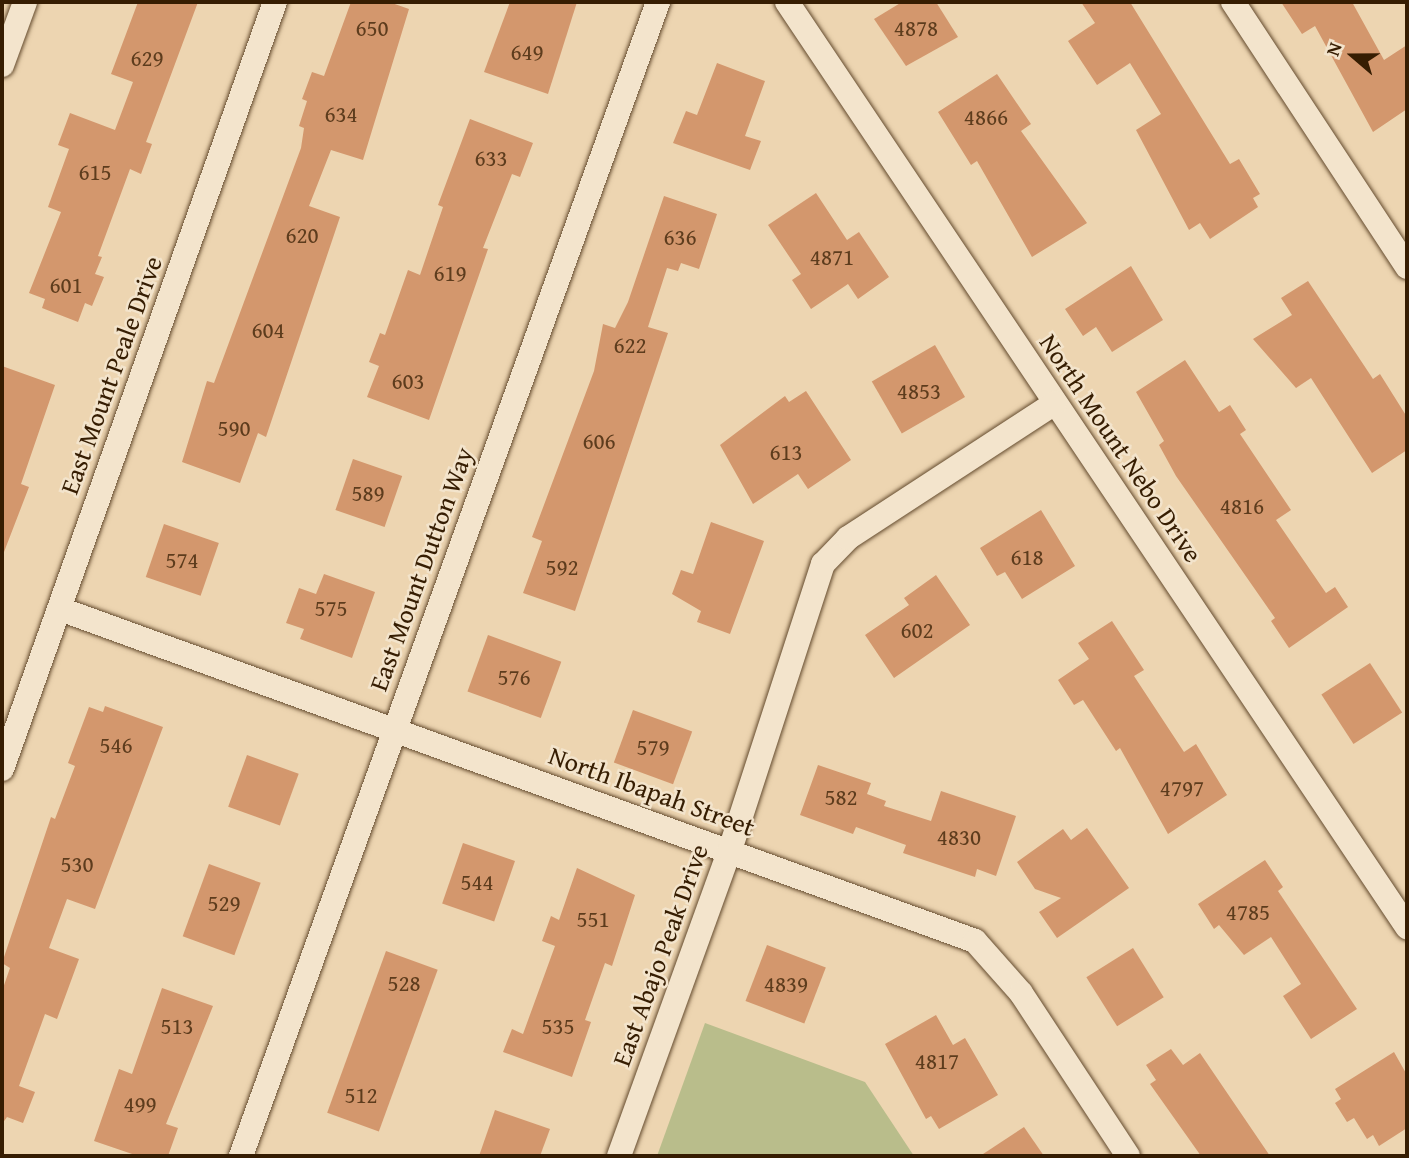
<!DOCTYPE html>
<html>
<head>
<meta charset="utf-8">
<style>
	body { margin:0 }
	#map { position:relative; width:1409px; height:1158px; overflow:hidden; background:#edd5b1; font-family:"Gentium Book Plus",serif }
	div>[style] { position:absolute }
	.green>* { inset:0; background:#b9bd8b }
	.building>* { inset:0; background:#d3976d; transform-origin:0 0 }
	.roads { filter:drop-shadow(0 0 2px #644b2e) drop-shadow(0 0 2px #644b2e) }
	.minor>* { height:24px; margin:-12px; padding:0 12px; transform-origin:12px; border-radius:12px; background:#f3e4cc }
	span { translate:-50% -50%; white-space:nowrap; text-align:center; line-height:1.15; -webkit-text-stroke:5px #f3e4cc; paint-order:stroke }
	.number-label { font-size:23px; color:#5d3c1d }
	.number-label span { -webkit-text-stroke-width:0 }
	.street-label { font-size:26px; color:#361d02 }
	.frame { position:absolute; inset:0; border:4px solid #361d02; pointer-events:none }
	.north { position:absolute; left:1318px; top:21px; width:70px; height:70px; -webkit-text-stroke:5px #f3e4cc; paint-order:stroke; rotate:290deg; font-size:19px; font-weight:700; line-height:28px; text-align:center; color:#361d02 }
	.north::after { content:''; display:block; margin:auto; width:24px; height:32px; background:#361d02; clip-path:polygon(50% 0,100% 100%,50% 72%,0 100%) }
</style>
</head>
<body>
<div id="map">
	<div class="green">
		<i style="clip-path:polygon(705px 1023px,865px 1082px,914px 1156px,657px 1156px)"></i>
	</div>
	<div class="building">
		<i style="clip-path:polygon(138px 2px,198px 2px,146px 142px,152px 144px,141px 174px,130px 169px,98px 256px,102px 257px,95px 274px,104px 277px,92px 306px,85px 303px,78px 322px,42px 308px,45px 299px,29px 293px,61px 212px,48px 207px,69px 149px,58px 145px,70px 113px,115px 130px,133px 82px,111px 74px)"></i>
		<i style="clip-path:polygon(351px 2px,389px 2px,409px 9px,363px 160px,331px 150px,309px 206px,340px 217px,266px 437px,258px 433px,240px 483px,182px 462px,207px 381px,214px 383px,301px 148px,304px 128px,299px 126px,307px 101px,302px 99px,312px 72px,324px 76px)"></i>
		<i style="clip-path:polygon(510px 2px,577px 2px,548px 94px,484px 72px)"></i>
		<i style="clip-path:polygon(902px 2px,936px 2px,958px 37px,906px 66px,874px 19px)"></i>
		<i style="clip-path:polygon(1081px 2px,1130px 2px,1230px 164px,1239px 159px,1260px 194px,1253px 198px,1258px 207px,1210px 239px,1200px 223px,1189px 230px,1136px 130px,1161px 114px,1130px 63px,1097px 85px,1068px 41px,1095px 23px)"></i>
		<i style="clip-path:polygon(1281px 2px,1352px 2px,1384px 60px,1407px 45px,1407px 109px,1373px 132px,1315px 26px,1302px 34px)"></i>
		<i style="clip-path:polygon(717px 63px,765px 81px,745px 136px,761px 141px,750px 170px,673px 143px,686px 111px,697px 115px)"></i>
		<i style="clip-path:polygon(997px 74px,1031px 124px,1021px 131px,1087px 223px,1032px 257px,977px 161px,971px 165px,938px 112px)"></i>
		<i style="clip-path:polygon(470px 119px,533px 143px,520px 177px,512px 174px,483px 248px,488px 249px,429px 420px,367px 397px,379px 366px,369px 362px,380px 333px,385px 335px,408px 270px,420px 275px,443px 207px,438px 205px)"></i>
		<i style="clip-path:polygon(816px 193px,847px 240px,859px 232px,889px 277px,858px 299px,848px 284px,811px 309px,792px 280px,801px 274px,768px 225px)"></i>
		<i style="clip-path:polygon(664px 196px,717px 214px,699px 269px,681px 263px,678px 271px,667px 268px,648px 327px,668px 333px,575px 611px,523px 593px,542px 541px,532px 537px,594px 371px,603px 324px,615px 328px,628px 302px)"></i>
		<i style="clip-path:polygon(1131px 266px,1163px 320px,1112px 352px,1096px 327px,1083px 336px,1065px 309px)"></i>
		<i style="clip-path:polygon(1308px 281px,1373px 379px,1380px 374px,1407px 417px,1407px 450px,1372px 473px,1311px 378px,1296px 388px,1253px 339px,1292px 315px,1281px 298px)"></i>
		<i style="left:935px;top:345px;width:60px;height:73px;rotate:60deg"></i>
		<i style="clip-path:polygon(1185px 360px,1219px 412px,1230px 405px,1246px 430px,1240px 434px,1291px 510px,1276px 520px,1326px 593px,1335px 587px,1348px 607px,1289px 648px,1271px 621px,1275px 618px,1176px 476px,1159px 445px,1164px 441px,1136px 392px)"></i>
		<i style="clip-path:polygon(2px 366px,55px 385px,21px 484px,29px 487px,4px 552px)"></i>
		<i style="clip-path:polygon(806px 391px,851px 460px,808px 489px,798px 474px,753px 504px,720px 445px,785px 396px,789px 402px)"></i>
		<i style="left:353px;top:459px;width:52px;height:54px;rotate:19deg"></i>
		<i style="clip-path:polygon(1041px 510px,1075px 566px,1022px 599px,1005px 572px,997px 576px,980px 548px)"></i>
		<i style="clip-path:polygon(711px 522px,764px 541px,730px 634px,697px 622px,701px 611px,672px 594px,681px 570px,693px 574px)"></i>
		<i style="left:164px;top:524px;width:58px;height:56px;rotate:19deg"></i>
		<i style="clip-path:polygon(324px 574px,375px 592px,352px 658px,300px 639px,304px 629px,286px 623px,299px 588px,316px 594px)"></i>
		<i style="clip-path:polygon(936px 575px,970px 625px,894px 678px,865px 635px,909px 605px,904px 598px)"></i>
		<i style="clip-path:polygon(1112px 621px,1144px 670px,1134px 676px,1184px 752px,1196px 744px,1227px 795px,1168px 834px,1120px 748px,1116px 751px,1083px 700px,1074px 705px,1058px 680px,1089px 659px,1078px 643px)"></i>
		<i style="left:488px;top:635px;width:78px;height:60px;rotate:20deg"></i>
		<i style="left:1370px;top:663px;width:59px;height:58px;rotate:57deg"></i>
		<i style="clip-path:polygon(105px 706px,163px 727px,95px 909px,67px 899px,49px 948px,79px 959px,57px 1019px,45px 1014px,19px 1086px,35px 1092px,23px 1123px,7px 1117px,2px 1124px,2px 991px,10px 968px,2px 963px,51px 817px,55px 819px,75px 766px,68px 763px,89px 707px,103px 712px)"></i>
		<i style="left:633px;top:710px;width:63px;height:56px;rotate:20deg"></i>
		<i style="left:247px;top:755px;width:55px;height:55px;rotate:20deg"></i>
		<i style="clip-path:polygon(818px 765px,871px 783px,867px 794px,886px 801px,884px 806px,931px 821px,941px 791px,1016px 816px,996px 876px,977px 869px,975px 877px,903px 853px,906px 845px,856px 827px,853px 834px,800px 815px)"></i>
		<i style="clip-path:polygon(1087px 828px,1129px 888px,1057px 938px,1039px 912px,1061px 898px,1035px 889px,1017px 862px,1063px 829px,1071px 840px)"></i>
		<i style="left:463px;top:843px;width:55px;height:64px;rotate:19deg"></i>
		<i style="clip-path:polygon(1265px 860px,1283px 887px,1278px 891px,1357px 1009px,1311px 1039px,1283px 996px,1301px 984px,1271px 937px,1244px 955px,1219px 925px,1214px 929px,1198px 904px)"></i>
		<i style="left:209px;top:864px;width:55px;height:77px;rotate:20deg"></i>
		<i style="clip-path:polygon(577px 868px,635px 895px,612px 966px,605px 963px,585px 1020px,591px 1022px,572px 1077px,503px 1052px,512px 1029px,523px 1034px,555px 946px,542px 941px,551px 916px,559px 920px)"></i>
		<i style="left:767px;top:945px;width:63px;height:60px;rotate:21deg"></i>
		<i style="left:1133px;top:948px;width:58px;height:55px;rotate:58deg"></i>
		<i style="left:386px;top:951px;width:55px;height:172px;rotate:20deg"></i>
		<i style="clip-path:polygon(162px 988px,213px 1006px,166px 1124px,178px 1128px,168px 1156px,138px 1156px,94px 1141px,119px 1069px,132px 1074px)"></i>
		<i style="clip-path:polygon(936px 1015px,953px 1045px,965px 1038px,998px 1095px,939px 1129px,931px 1116px,926px 1119px,885px 1044px)"></i>
		<i style="clip-path:polygon(1171px 1049px,1183px 1065px,1200px 1053px,1270px 1156px,1201px 1156px,1150px 1084px,1156px 1080px,1146px 1065px)"></i>
		<i style="clip-path:polygon(1394px 1052px,1407px 1075px,1407px 1128px,1379px 1146px,1373px 1135px,1367px 1139px,1354px 1118px,1347px 1122px,1335px 1103px,1341px 1099px,1335px 1089px)"></i>
		<i style="clip-path:polygon(495px 1110px,550px 1129px,540px 1156px,479px 1156px)"></i>
		<i style="clip-path:polygon(1024px 1127px,1044px 1156px,980px 1156px)"></i>
	</div>
	<div class="roads">
		<div class="minor">
			<i style="left:787px;top:2px;width:1114px;rotate:56.17deg"></i>
			<i style="left:1233px;top:2px;width:317px;rotate:56.7deg"></i>
			<i style="left:2px;top:65px;width:67px;rotate:-69.9deg"></i>
			<i style="left:60px;top:609px;width:973px;rotate:19.94deg"></i>
			<i style="left:975px;top:941px;width:69px;rotate:48.5deg"></i>
			<i style="left:1021px;top:993px;width:195px;rotate:56.7deg"></i>
			<i style="left:2px;top:769px;width:814px;rotate:-70.41deg"></i>
			<i style="left:241px;top:1156px;width:1227px;rotate:-70.13deg"></i>
			<i style="left:619px;top:1156px;width:326px;rotate:-70.1deg"></i>
			<i style="left:730px;top:850px;width:301px;rotate:-72deg"></i>
			<i style="left:823px;top:564px;width:36px;rotate:-46deg"></i>
			<i style="left:848px;top:538px;width:247px;rotate:-33.1deg"></i>
		</div>
	</div>
	<div class="number-label">
		<span style="left:372px;top:28px">650</span>
		<span style="left:916px;top:28px">4878</span>
		<span style="left:527px;top:52px">649</span>
		<span style="left:147px;top:58px">629</span>
		<span style="left:341px;top:114px">634</span>
		<span style="left:986px;top:117px">4866</span>
		<span style="left:491px;top:158px">633</span>
		<span style="left:95px;top:172px">615</span>
		<span style="left:302px;top:235px">620</span>
		<span style="left:680px;top:237px">636</span>
		<span style="left:832px;top:257px">4871</span>
		<span style="left:450px;top:273px">619</span>
		<span style="left:66px;top:285px">601</span>
		<span style="left:268px;top:330px">604</span>
		<span style="left:630px;top:345px">622</span>
		<span style="left:408px;top:381px">603</span>
		<span style="left:919px;top:391px">4853</span>
		<span style="left:234px;top:428px">590</span>
		<span style="left:599px;top:441px">606</span>
		<span style="left:786px;top:452px">613</span>
		<span style="left:368px;top:493px">589</span>
		<span style="left:1242px;top:506px">4816</span>
		<span style="left:1027px;top:557px">618</span>
		<span style="left:182px;top:560px">574</span>
		<span style="left:562px;top:567px">592</span>
		<span style="left:331px;top:608px">575</span>
		<span style="left:917px;top:630px">602</span>
		<span style="left:514px;top:677px">576</span>
		<span style="left:116px;top:745px">546</span>
		<span style="left:653px;top:747px">579</span>
		<span style="left:1182px;top:788px">4797</span>
		<span style="left:841px;top:797px">582</span>
		<span style="left:959px;top:837px">4830</span>
		<span style="left:77px;top:864px">530</span>
		<span style="left:477px;top:882px">544</span>
		<span style="left:224px;top:903px">529</span>
		<span style="left:1248px;top:912px">4785</span>
		<span style="left:593px;top:919px">551</span>
		<span style="left:404px;top:983px">528</span>
		<span style="left:786px;top:984px">4839</span>
		<span style="left:177px;top:1026px">513</span>
		<span style="left:558px;top:1026px">535</span>
		<span style="left:937px;top:1061px">4817</span>
		<span style="left:361px;top:1095px">512</span>
		<span style="left:140px;top:1104px">499</span>
	</div>
	<div class="street-label">
		<span style="left:111px;top:375px;rotate:-70deg">East Mount Peale Drive</span>
		<span style="left:1121px;top:448px;rotate:56deg">North Mount Nebo Drive</span>
		<span style="left:421px;top:569px;rotate:-70deg">East Mount Dutton Way</span>
		<span style="left:652px;top:791px;rotate:20deg">North Ibapah Street</span>
		<span style="left:660px;top:955px;rotate:-70deg">East Abajo Peak Drive</span>
	</div>
	<div class="frame"></div>
	<div class="north">N</div>
</div>
</body>
</html>
